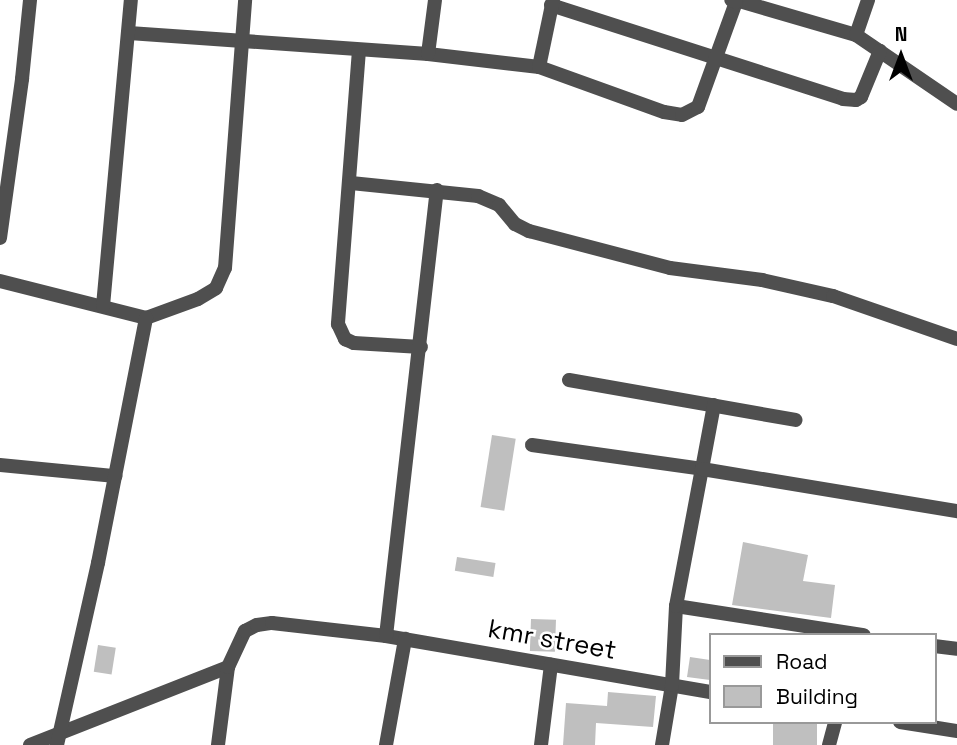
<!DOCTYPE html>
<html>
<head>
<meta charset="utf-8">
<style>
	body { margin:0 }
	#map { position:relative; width:957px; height:745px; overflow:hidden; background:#fff; font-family:"Space Grotesk",sans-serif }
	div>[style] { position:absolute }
	.building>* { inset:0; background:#bfbfbf; transform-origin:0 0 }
	.street>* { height:14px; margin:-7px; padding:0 7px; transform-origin:7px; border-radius:7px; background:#4f4f4f }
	span { translate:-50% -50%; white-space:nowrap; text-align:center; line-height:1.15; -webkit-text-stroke:5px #fff; paint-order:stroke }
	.street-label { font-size:26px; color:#000 }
	.legend { position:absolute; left:709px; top:633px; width:228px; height:91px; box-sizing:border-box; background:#fff; border:2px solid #999; margin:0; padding:9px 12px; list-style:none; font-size:21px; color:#000 }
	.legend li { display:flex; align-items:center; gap:14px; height:35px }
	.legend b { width:35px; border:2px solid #999 }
	.north { position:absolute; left:866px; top:21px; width:70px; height:70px; -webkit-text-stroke:5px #fff; paint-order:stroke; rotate:0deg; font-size:19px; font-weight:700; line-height:28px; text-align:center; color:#000 }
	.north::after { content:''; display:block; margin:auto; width:24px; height:32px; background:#000; clip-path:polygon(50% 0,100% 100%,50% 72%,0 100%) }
</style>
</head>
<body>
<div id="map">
	<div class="building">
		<i style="left:492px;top:435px;width:24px;height:73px;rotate:9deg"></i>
		<i style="clip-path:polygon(743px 542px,808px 555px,803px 581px,835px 585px,831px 618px,732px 605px)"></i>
		<i style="left:457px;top:557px;width:39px;height:14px;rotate:9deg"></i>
		<i style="left:531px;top:619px;width:25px;height:32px;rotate:2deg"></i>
		<i style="left:98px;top:645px;width:18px;height:27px;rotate:9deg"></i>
		<i style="clip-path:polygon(690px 657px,710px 660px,710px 680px,687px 677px)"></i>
		<i style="clip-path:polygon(608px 692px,656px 696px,653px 727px,596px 723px,595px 745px,563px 745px,566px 703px,607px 706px)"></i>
		<i style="left:773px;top:722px;width:44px;height:23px"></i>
	</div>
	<div class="street">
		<i style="left:736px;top:0;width:125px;rotate:16.3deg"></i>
		<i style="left:856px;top:35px;width:122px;rotate:34.3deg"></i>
		<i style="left:551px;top:5px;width:307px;rotate:17.8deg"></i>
		<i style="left:843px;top:99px;width:13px;rotate:4deg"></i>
		<i style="left:856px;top:100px;width:6px;rotate:-31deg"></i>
		<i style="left:861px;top:97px;width:50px;rotate:-67.6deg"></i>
		<i style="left:129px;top:33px;width:300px;rotate:4deg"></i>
		<i style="left:428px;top:54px;width:112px;rotate:6.7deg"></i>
		<i style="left:539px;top:67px;width:133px;rotate:19.8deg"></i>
		<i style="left:664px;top:112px;width:18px;rotate:9deg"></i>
		<i style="left:682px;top:115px;width:18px;rotate:-27deg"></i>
		<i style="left:698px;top:107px;width:112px;rotate:-70.1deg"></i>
		<i style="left:736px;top:2px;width:5px;rotate:-158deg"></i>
		<i style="left:856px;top:35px;width:37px;rotate:-71deg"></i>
		<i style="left:359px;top:50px;width:275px;rotate:94.4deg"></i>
		<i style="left:338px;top:324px;width:17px;rotate:65deg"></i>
		<i style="left:345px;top:339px;width:10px;rotate:24deg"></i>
		<i style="left:354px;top:343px;width:67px;rotate:3.4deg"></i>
		<i style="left:428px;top:54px;width:54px;rotate:-82.6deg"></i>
		<i style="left:539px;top:67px;width:68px;rotate:-78.2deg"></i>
		<i style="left:351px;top:183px;width:128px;rotate:5.8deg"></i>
		<i style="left:478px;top:196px;width:23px;rotate:23deg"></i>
		<i style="left:499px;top:205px;width:25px;rotate:50deg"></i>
		<i style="left:515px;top:224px;width:16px;rotate:27deg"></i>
		<i style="left:529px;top:231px;width:146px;rotate:14.7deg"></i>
		<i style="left:670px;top:268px;width:93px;rotate:7.4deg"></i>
		<i style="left:762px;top:280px;width:73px;rotate:12.7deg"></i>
		<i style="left:833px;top:296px;width:131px;rotate:19.1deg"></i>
		<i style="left:0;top:238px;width:161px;rotate:-82.1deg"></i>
		<i style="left:22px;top:79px;width:79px;rotate:-84.2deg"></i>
		<i style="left:0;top:281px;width:151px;rotate:14.2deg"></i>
		<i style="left:146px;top:318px;width:55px;rotate:-20.1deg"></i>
		<i style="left:198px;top:299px;width:21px;rotate:-31deg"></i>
		<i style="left:216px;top:288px;width:22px;rotate:-66deg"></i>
		<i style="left:225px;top:268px;width:269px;rotate:-85.7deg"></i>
		<i style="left:103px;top:306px;width:307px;rotate:-84.8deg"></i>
		<i style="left:569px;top:380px;width:230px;rotate:10deg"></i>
		<i style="left:532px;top:445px;width:172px;rotate:8deg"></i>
		<i style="left:702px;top:469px;width:65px;rotate:-79.4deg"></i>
		<i style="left:0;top:465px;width:116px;rotate:5.5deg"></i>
		<i style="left:676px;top:606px;width:190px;rotate:8.8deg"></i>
		<i style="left:386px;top:636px;width:329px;rotate:9.8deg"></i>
		<i style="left:934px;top:646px;width:23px;rotate:7deg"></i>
		<i style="left:900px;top:722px;width:58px;rotate:9deg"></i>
		<i style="left:30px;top:745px;width:213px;rotate:-21.5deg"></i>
		<i style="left:57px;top:745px;width:187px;rotate:-77.3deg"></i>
		<i style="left:98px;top:563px;width:250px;rotate:-78.9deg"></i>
		<i style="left:218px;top:745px;width:79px;rotate:-82.7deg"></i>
		<i style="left:228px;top:667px;width:40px;rotate:-65deg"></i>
		<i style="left:245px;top:631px;width:13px;rotate:-27deg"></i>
		<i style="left:257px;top:625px;width:15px;rotate:-8deg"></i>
		<i style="left:272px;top:623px;width:115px;rotate:6.5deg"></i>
		<i style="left:386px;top:636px;width:449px;rotate:-83.5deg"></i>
		<i style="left:386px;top:745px;width:108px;rotate:-79.8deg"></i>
		<i style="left:541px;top:745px;width:81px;rotate:-82.9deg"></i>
		<i style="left:662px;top:745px;width:61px;rotate:-80.5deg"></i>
		<i style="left:672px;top:685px;width:79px;rotate:-87.1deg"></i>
		<i style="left:676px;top:606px;width:139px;rotate:-79.3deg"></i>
		<i style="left:702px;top:469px;width:258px;rotate:9.4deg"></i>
		<i style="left:829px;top:745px;width:24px;rotate:-75deg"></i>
	</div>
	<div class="street-label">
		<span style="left:552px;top:640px;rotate:10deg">kmr street</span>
	</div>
	<ul class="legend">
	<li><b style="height:9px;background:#4f4f4f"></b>Road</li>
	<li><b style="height:19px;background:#bfbfbf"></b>Building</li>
	</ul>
	<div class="north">N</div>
</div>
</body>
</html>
